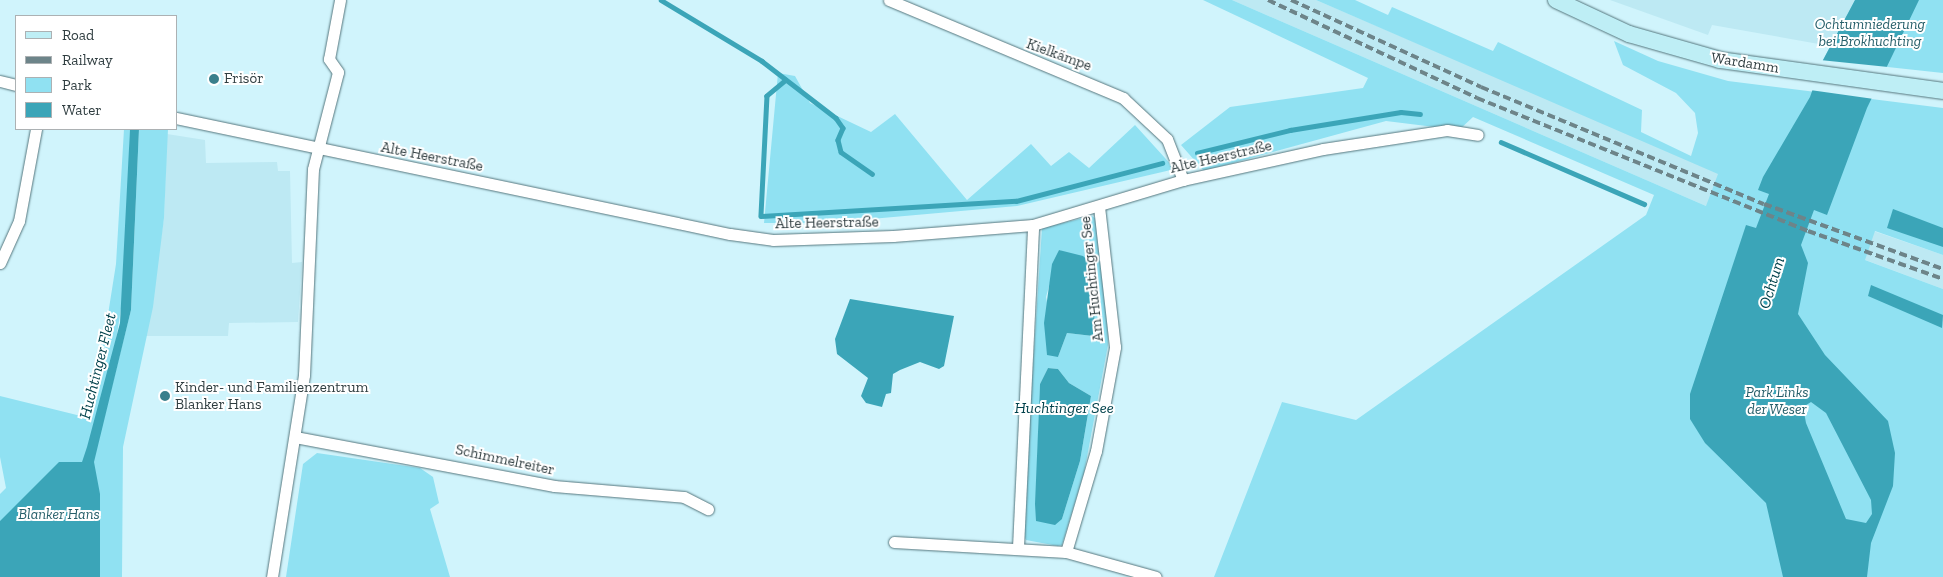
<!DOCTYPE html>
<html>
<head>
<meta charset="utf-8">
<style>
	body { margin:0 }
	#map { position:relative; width:1943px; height:577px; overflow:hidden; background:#d0f4fc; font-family:"Zilla Slab",serif }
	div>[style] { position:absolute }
	.built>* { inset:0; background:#bde9f3 }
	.green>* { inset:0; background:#90e1f2 }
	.water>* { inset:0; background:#3ba5b8 }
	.pier>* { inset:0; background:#d0f4fc }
	.stream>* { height:4.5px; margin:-2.25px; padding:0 2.25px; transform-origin:2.25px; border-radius:2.25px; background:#3ba5b8 }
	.roads { filter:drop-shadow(0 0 1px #55767d) drop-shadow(0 0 1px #55767d) }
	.street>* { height:11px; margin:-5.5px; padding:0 5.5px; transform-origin:5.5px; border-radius:5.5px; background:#fff }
	.secondary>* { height:16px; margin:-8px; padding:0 8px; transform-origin:8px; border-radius:8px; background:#beeef5 }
	.rail>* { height:4px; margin-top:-2px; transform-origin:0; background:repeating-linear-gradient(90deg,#6d8489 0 8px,transparent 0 12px) }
	.dots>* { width:14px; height:14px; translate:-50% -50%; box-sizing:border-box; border:2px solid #fff; border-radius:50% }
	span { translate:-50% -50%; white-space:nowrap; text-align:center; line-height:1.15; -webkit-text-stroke:4px #fff; paint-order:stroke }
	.park-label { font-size:15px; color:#265f6a; font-style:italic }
	.street-label { font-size:15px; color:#2f3d40 }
	.poi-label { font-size:15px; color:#2f3d40 }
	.left { translate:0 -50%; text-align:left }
	.water-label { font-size:16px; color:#00414b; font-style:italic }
	.legend { position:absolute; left:15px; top:15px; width:162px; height:115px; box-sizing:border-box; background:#fff; border:1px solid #acb1b3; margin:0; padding:6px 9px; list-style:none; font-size:15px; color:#2f3d40 }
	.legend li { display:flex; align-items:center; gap:10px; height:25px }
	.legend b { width:25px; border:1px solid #acb1b3 }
</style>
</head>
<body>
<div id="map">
	<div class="built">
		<i style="clip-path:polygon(1232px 0,1316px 0,1769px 194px,1706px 206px)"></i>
		<i style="clip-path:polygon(1610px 0,1855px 0,1830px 46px,1712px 25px,1708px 35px)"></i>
		<i style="clip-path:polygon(167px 134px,205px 140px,206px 163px,277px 162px,278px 171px,290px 171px,292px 263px,302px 262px,298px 322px,229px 323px,228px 336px,146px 336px,164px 218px)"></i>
		<i style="clip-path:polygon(1827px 215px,1943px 255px,1943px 289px,1804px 237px)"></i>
	</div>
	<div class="green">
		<i style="clip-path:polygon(1203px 0,1232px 0,1706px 206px,1718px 174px,1316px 0,1355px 0,1388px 15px,1392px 7px,1493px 51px,1498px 42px,1642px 110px,1641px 132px,1691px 156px,1698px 133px,1695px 113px,1676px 93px,1623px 65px,1614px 41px,1658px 61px,1728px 81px,1943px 108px,1943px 255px,1875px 231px,1865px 260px,1943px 289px,1943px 577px,1214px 577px,1282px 402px,1356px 420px,1646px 215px,1654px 195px,1473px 117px,1459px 130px,1386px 121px,1204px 171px,1181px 145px,1230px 107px,1363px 88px,1368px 78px)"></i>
		<i style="clip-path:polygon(1855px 0,1943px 0,1943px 73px,1823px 60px)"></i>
		<i style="clip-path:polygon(778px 73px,795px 76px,810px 103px,871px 132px,895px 114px,967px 200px,1031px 144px,1051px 166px,1069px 152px,1089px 168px,1135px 125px,1175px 169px,1017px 206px,826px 223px,764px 223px)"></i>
		<i style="clip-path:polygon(124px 129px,130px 129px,126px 277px,103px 422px,131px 310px,139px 129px,168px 129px,164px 218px,153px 307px,123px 447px,122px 577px,0 577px,0 494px,6px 488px,0 457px,0 396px,85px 417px,97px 384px,116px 264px)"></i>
		<i style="clip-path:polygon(evenodd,1092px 216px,1096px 219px,1107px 300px,1108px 345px,1084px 473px,1062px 545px,1058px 546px,1026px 540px,1022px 532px,1042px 228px,1092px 216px,1059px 250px,1091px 263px,1096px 297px,1093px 336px,1067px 333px,1058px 357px,1046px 297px,1059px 250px,1092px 216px,1048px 368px,1058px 369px,1069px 383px,1091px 396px,1080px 461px,1062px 519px,1037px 471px,1040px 384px,1048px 368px)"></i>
		<i style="clip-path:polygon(317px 453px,420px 468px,433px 477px,439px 503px,430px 509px,450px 577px,286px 577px,303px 464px)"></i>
	</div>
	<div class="water">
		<i style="clip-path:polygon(evenodd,1855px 0,1919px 0,1867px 108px,1827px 215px,1814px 210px,1801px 245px,1808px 263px,1798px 314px,1825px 355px,1888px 421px,1895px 453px,1893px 486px,1871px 543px,1867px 577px,1783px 577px,1766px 503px,1705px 443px,1690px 419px,1690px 394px,1746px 225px,1756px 228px,1769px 194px,1758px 190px,1763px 177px,1810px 97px,1823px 60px,1855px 0,1811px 402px,1826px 413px,1871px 500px,1872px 514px,1866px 523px,1846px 519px,1806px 423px,1803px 407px,1811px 402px)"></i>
		<i style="clip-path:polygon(130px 129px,139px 129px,131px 310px,94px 462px,100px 494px,100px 577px,0 577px,0 521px,59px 462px,82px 462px,87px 447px,120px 323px)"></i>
		<i style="clip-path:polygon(1893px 209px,1943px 228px,1943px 247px,1887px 228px)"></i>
		<i style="clip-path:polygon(1059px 250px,1083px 256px,1091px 263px,1096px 297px,1093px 336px,1067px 333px,1058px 357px,1047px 355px,1044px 323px,1052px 264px)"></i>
		<i style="clip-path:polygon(1871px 285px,1943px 315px,1942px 328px,1868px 296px)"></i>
		<i style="clip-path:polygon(850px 299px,954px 316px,944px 366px,939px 369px,920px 362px,900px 370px,893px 374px,891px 393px,886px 394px,882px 407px,866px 403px,861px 396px,868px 378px,837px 354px,835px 339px)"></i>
		<i style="clip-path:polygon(1048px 368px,1058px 369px,1069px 383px,1091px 396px,1080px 461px,1062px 519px,1055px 525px,1036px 521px,1035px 504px,1040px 384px)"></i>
	</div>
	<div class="pier">
		<i style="clip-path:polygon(1820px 60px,1888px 67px,1874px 99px,1810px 90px)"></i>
	</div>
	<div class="stream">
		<i style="left:661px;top:0;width:118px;rotate:31.1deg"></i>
		<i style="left:762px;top:61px;width:93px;rotate:37.6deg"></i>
		<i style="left:836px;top:118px;width:12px;rotate:55deg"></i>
		<i style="left:843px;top:128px;width:13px;rotate:113deg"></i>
		<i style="left:838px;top:140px;width:12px;rotate:76deg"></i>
		<i style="left:841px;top:152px;width:38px;rotate:35deg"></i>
		<i style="left:786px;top:80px;width:25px;rotate:140deg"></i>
		<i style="left:767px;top:96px;width:120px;rotate:92.9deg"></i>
		<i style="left:761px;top:216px;width:255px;rotate:-3.4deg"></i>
		<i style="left:1016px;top:201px;width:151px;rotate:-14.6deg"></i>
		<i style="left:1501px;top:142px;width:156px;rotate:23.4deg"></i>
		<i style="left:1197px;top:153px;width:96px;rotate:-13.9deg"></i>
		<i style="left:1290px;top:130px;width:112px;rotate:-9.2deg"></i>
		<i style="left:1401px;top:112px;width:19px;rotate:6deg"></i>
	</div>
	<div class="roads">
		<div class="street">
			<i style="left:889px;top:0;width:254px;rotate:22.7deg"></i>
			<i style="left:1123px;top:98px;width:60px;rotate:43deg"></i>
			<i style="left:1167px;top:139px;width:44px;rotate:68.7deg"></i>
			<i style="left:0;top:81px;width:16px;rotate:14deg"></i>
			<i style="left:176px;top:118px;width:566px;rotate:11.83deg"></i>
			<i style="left:730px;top:234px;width:43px;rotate:7.9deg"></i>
			<i style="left:773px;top:240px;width:120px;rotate:-1.9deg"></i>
			<i style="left:893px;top:236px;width:140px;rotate:-4.5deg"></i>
			<i style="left:1033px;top:225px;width:157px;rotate:-16.7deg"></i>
			<i style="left:1183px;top:180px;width:143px;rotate:-12.5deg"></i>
			<i style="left:1323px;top:149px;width:125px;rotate:-8.7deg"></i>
			<i style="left:1447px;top:130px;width:31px;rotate:9deg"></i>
			<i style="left:0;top:263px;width:46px;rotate:-65.7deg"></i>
			<i style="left:19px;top:221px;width:94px;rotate:-79.5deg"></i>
			<i style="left:295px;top:437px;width:264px;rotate:10.7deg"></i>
			<i style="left:554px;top:486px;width:130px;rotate:4.8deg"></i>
			<i style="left:684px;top:497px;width:27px;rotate:27deg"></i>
			<i style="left:894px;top:542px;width:172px;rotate:3.3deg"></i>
			<i style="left:1066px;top:552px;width:93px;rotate:15.5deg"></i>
			<i style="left:1018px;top:547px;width:322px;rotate:-87.3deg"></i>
			<i style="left:1066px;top:552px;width:105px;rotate:-73.5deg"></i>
			<i style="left:1096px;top:451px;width:106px;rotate:-79.6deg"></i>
			<i style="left:1115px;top:347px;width:141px;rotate:-96.5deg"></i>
			<i style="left:272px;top:577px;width:205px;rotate:-81deg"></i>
			<i style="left:304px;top:375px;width:206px;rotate:-87.5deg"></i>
			<i style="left:313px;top:169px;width:100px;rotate:-75.5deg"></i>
			<i style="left:338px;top:72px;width:16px;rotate:-125deg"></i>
			<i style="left:329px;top:59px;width:60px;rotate:-79.4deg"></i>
		</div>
		<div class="secondary">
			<i style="left:1556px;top:0;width:81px;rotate:25deg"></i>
			<i style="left:1629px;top:34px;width:95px;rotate:15.9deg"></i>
			<i style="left:1720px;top:60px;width:225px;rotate:7.9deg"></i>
		</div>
	</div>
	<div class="rail">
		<i style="left:1268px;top:0;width:231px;rotate:25.1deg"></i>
		<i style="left:1477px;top:98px;width:357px;rotate:21.9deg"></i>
		<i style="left:1808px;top:231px;width:143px;rotate:19.6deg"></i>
		<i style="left:1291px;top:0;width:209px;rotate:24.6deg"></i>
		<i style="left:1481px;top:87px;width:306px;rotate:22.5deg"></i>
		<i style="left:1764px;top:204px;width:190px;rotate:20deg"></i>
	</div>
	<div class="dots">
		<i style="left:214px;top:79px;background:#3a7f8c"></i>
		<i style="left:165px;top:396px;background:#3a7f8c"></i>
	</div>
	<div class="park-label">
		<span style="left:1870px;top:33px">Ochtumniederung<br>bei Brokhuchting</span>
		<span style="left:1777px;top:401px">Park Links<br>der Weser</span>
		<span style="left:59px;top:515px">Blanker Hans</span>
	</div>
	<div class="street-label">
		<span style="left:1059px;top:55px;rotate:20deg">Kielkämpe</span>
		<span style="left:1745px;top:63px;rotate:9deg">Wardamm</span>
		<span style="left:432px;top:157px;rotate:11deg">Alte Heerstraße</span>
		<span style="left:1221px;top:157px;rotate:-13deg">Alte Heerstraße</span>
		<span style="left:827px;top:223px;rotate:-1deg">Alte Heerstraße</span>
		<span style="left:1092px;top:279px;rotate:-96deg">Am Huchtinger See</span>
		<span style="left:505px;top:460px;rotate:12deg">Schimmelreiter</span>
	</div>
	<div class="poi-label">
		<span class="left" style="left:224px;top:79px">Frisör</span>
		<span class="left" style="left:175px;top:396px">Kinder- und Familienzentrum<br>Blanker Hans</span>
	</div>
	<div class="water-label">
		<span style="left:1772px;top:283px;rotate:-73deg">Ochtum</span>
		<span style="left:98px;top:366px;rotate:-76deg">Huchtinger Fleet</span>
		<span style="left:1064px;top:408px">Huchtinger See</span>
	</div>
	<ul class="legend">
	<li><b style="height:6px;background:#beeef5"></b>Road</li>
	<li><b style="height:6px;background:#6d8489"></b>Railway</li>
	<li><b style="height:14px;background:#90e1f2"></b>Park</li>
	<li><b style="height:14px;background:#3ba5b8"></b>Water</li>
	</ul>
</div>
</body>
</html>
